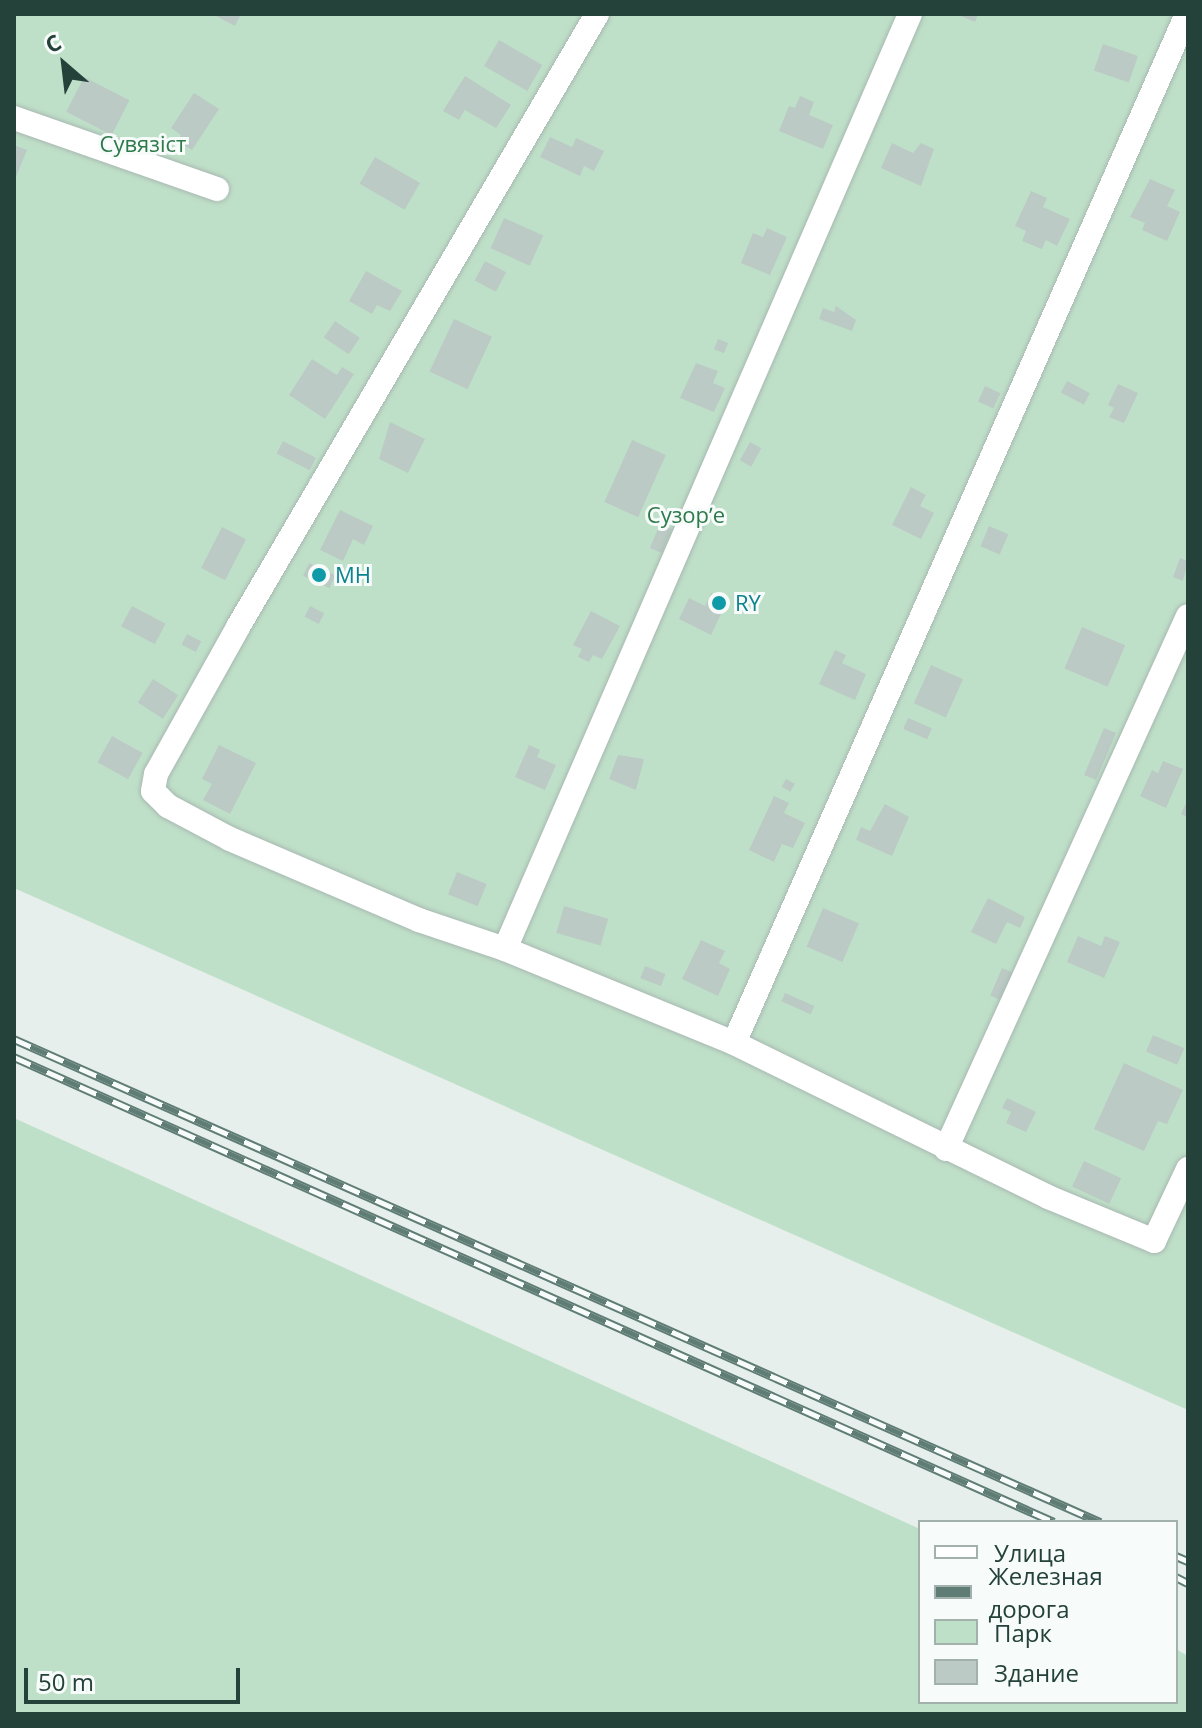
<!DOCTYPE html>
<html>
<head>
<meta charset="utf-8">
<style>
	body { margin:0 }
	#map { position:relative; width:1202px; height:1728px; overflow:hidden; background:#e6efeb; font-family:"Open Sans",sans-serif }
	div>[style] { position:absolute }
	.green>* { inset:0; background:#bfe0c8 }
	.building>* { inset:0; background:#bbcac4; transform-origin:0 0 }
	.roads { filter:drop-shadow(0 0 2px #a8b8b2) drop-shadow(0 0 2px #a8b8b2) }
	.minor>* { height:24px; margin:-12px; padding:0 12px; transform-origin:12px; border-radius:12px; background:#fff }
	.rail>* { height:9px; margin-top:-4.5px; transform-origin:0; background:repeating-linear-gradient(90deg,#f7fbf9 0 18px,#5f7d75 0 36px); box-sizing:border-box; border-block:2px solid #5f7d75 }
	.dots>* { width:22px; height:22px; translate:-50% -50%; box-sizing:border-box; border:4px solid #f7fbf9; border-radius:50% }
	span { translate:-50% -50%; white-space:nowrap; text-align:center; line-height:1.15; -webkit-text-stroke:6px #f7fbf9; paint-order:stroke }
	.park-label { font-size:22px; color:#2d7a4b }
	.culture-label { font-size:22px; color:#0d838f }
	.left { translate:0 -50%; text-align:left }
	.frame { position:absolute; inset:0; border:16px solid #24423a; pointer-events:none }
	.legend { position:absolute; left:918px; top:1520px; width:260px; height:184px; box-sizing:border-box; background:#f7fbf9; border:2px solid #a3b1ad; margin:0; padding:10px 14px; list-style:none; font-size:24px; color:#24423a }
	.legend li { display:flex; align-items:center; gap:16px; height:40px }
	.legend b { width:40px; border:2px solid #a3b1ad }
	.north { position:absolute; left:24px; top:24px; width:80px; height:80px; -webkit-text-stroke:6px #f7fbf9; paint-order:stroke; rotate:332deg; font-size:22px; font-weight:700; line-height:32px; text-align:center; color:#24423a }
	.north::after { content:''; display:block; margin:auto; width:28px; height:36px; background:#24423a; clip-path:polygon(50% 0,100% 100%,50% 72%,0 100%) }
	.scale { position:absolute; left:24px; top:1668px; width:216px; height:36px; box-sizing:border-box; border:4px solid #24423a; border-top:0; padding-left:10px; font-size:24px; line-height:28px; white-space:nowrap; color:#24423a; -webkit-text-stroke:6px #f7fbf9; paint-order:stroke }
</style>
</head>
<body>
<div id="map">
	<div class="green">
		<i style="clip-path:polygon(14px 14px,1188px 14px,1188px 1410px,14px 888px)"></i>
		<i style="clip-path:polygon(14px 1118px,920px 1529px,920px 1702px,1176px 1702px,1176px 1649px,1188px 1656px,1186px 1714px,14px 1714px)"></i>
	</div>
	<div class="building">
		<i style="clip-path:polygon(212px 14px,241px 14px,235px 26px)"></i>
		<i style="clip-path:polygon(956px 14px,978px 14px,975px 22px)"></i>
		<i style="left:499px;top:40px;width:50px;height:30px;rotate:30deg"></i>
		<i style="left:1103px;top:44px;width:37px;height:28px;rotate:19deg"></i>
		<i style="clip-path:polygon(465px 76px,511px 105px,496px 128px,465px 110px,459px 120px,443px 111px)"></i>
		<i style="left:84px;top:77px;width:51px;height:39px;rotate:27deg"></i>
		<i style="clip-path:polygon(194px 93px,219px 109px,192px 150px,177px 141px,181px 135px,171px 128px)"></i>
		<i style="clip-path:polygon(800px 96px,814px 102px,809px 115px,833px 125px,823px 149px,779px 131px,789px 106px,795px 108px)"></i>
		<i style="clip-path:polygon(550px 137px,572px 147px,576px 138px,604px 151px,594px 171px,584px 166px,580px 176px,540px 157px)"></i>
		<i style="clip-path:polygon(892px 143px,913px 153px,921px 143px,934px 149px,921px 186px,881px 168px)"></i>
		<i style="clip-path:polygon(14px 145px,27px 150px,14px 182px)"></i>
		<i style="left:375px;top:157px;width:52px;height:31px;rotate:30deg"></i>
		<i style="clip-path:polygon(1150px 179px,1175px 190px,1167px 206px,1180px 212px,1167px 241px,1142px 230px,1145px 223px,1130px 217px)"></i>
		<i style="clip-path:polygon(1031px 191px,1047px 198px,1043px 207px,1070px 219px,1057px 246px,1046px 240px,1042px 249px,1022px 241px,1026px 231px,1015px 226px)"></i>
		<i style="left:504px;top:218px;width:43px;height:33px;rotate:24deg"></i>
		<i style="clip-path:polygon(767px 228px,787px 237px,770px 275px,741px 263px,753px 233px,763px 237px)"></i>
		<i style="left:485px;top:261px;width:24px;height:22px;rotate:28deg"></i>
		<i style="clip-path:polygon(366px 271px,402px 291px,390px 311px,377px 305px,372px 314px,349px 301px)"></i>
		<i style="clip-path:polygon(836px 306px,856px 320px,852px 331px,819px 319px,823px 308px,834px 312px)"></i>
		<i style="left:454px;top:319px;width:42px;height:58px;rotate:25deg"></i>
		<i style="left:335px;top:321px;width:30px;height:20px;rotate:34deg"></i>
		<i style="left:718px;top:339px;width:11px;height:11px;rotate:22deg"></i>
		<i style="clip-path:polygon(312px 359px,337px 375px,342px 367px,354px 374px,325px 419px,289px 395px)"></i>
		<i style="clip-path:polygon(696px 363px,718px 371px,713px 383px,725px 388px,714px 412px,680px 398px)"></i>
		<i style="left:1067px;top:381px;width:26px;height:13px;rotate:28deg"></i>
		<i style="clip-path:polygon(1118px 384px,1138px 393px,1124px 423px,1109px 417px,1114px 408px,1108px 405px)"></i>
		<i style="left:985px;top:386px;width:17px;height:17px;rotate:25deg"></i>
		<i style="clip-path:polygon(390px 422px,425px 439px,408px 473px,379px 459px)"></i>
		<i style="left:632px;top:440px;width:37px;height:68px;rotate:24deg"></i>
		<i style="left:283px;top:441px;width:37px;height:14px;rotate:27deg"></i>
		<i style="left:750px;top:442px;width:13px;height:21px;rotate:29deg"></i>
		<i style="clip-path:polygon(911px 487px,926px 495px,920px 506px,934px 513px,921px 539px,892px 525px)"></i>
		<i style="clip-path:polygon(340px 510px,373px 526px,364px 545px,353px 539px,343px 561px,320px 550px)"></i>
		<i style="left:660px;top:524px;width:13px;height:26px;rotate:23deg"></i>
		<i style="left:989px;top:526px;width:21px;height:22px;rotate:23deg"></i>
		<i style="left:222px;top:527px;width:27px;height:46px;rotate:27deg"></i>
		<i style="clip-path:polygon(1180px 558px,1188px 561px,1183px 581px,1173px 577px)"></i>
		<i style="left:309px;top:563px;width:29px;height:14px;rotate:25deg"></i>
		<i style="clip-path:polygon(711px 593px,728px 599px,711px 635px,679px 619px,689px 598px,705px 606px)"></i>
		<i style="left:132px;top:606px;width:38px;height:23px;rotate:28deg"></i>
		<i style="left:310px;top:606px;width:16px;height:12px;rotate:27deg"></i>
		<i style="clip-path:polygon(591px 611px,620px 626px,602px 659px,593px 655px,589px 662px,578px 657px,582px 649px,573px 645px)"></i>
		<i style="left:1082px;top:627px;width:47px;height:45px;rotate:23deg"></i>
		<i style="left:187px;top:634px;width:16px;height:12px;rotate:27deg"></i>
		<i style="clip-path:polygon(835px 650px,846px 655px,842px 663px,866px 674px,855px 700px,819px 684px)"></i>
		<i style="left:931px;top:665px;width:35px;height:42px;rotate:24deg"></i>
		<i style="left:153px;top:679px;width:30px;height:28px;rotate:33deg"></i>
		<i style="left:908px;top:718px;width:26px;height:12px;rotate:23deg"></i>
		<i style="left:1104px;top:728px;width:13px;height:51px;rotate:23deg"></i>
		<i style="left:112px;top:736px;width:35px;height:30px;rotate:29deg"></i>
		<i style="clip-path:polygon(219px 745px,256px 763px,230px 814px,203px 800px,212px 784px,202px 779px)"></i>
		<i style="clip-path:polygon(529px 745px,540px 750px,537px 757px,556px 765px,545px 790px,515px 777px)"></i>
		<i style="clip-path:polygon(618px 755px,644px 759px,636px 790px,609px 779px)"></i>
		<i style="clip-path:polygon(1163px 761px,1183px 769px,1166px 808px,1140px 796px,1152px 770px,1158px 773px)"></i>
		<i style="left:786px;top:779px;width:10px;height:9px;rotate:29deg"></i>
		<i style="clip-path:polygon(774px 796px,789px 803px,784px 813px,805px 823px,793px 848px,782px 844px,774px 862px,749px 850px)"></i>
		<i style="clip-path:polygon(1188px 798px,1188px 817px,1181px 814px)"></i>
		<i style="clip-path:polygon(885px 804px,909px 817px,892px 856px,856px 840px,861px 827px,870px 831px)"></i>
		<i style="left:457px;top:872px;width:32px;height:24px;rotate:22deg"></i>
		<i style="clip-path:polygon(988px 898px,1025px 917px,1020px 928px,1007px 922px,996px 944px,971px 932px)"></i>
		<i style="left:564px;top:906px;width:46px;height:28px;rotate:16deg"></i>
		<i style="left:823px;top:908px;width:39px;height:42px;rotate:23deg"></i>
		<i style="clip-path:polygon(1078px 936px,1101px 946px,1105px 936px,1120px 942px,1104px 978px,1067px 962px)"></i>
		<i style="clip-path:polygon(701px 940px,725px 951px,719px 963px,730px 969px,718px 996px,682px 979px)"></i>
		<i style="left:645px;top:966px;width:22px;height:13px;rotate:21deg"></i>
		<i style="left:1002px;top:968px;width:13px;height:30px;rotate:23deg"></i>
		<i style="left:785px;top:993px;width:32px;height:9px;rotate:24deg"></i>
		<i style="left:1153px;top:1035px;width:34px;height:18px;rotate:23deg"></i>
		<i style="clip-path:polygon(1124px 1063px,1183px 1090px,1167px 1124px,1158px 1121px,1144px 1151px,1094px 1129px)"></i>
		<i style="clip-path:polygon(1007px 1098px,1036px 1112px,1026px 1132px,1006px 1123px,1011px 1112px,1002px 1108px)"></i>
		<i style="left:1084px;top:1161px;width:41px;height:28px;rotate:25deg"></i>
	</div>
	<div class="roads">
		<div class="minor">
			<i style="left:1187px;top:14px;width:1124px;rotate:113.76deg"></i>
			<i style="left:734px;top:1043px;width:350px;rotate:26.1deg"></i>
			<i style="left:1048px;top:1197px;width:115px;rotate:22.5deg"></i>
			<i style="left:1154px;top:1241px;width:80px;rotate:-64.7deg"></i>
			<i style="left:14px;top:118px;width:215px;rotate:19.3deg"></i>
			<i style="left:505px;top:949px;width:91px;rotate:-161.4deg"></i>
			<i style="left:419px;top:920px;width:206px;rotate:-156.8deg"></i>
			<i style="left:230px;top:839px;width:70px;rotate:-152deg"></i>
			<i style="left:168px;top:806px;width:21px;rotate:-135deg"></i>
			<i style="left:153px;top:791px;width:17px;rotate:-80deg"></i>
			<i style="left:156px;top:774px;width:168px;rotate:-60.8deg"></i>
			<i style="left:238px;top:627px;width:710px;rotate:-59.64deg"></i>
			<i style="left:734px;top:1043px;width:248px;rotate:-157.7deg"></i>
			<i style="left:505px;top:949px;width:1019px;rotate:-66.58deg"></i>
			<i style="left:946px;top:1149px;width:585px;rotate:-65.58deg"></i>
		</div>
	</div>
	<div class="rail">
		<i style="left:14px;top:1039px;width:1189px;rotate:23.98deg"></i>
		<i style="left:14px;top:1057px;width:1139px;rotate:24.09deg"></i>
		<i style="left:1176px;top:1556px;width:13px;rotate:23deg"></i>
		<i style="left:1176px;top:1577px;width:13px;rotate:27deg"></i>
	</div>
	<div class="dots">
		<i style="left:319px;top:575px;background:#0f9aa8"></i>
		<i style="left:719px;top:603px;background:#0f9aa8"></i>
	</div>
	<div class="park-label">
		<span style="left:143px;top:144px">Сувязіст</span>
		<span style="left:686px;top:515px">Сузорʼе</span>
	</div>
	<div class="culture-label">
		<span class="left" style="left:335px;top:575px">МН</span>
		<span class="left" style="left:735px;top:603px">RY</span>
	</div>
	<div class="frame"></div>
	<ul class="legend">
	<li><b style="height:10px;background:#fff"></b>Улица</li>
	<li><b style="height:10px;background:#5f7d75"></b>Железная дорога</li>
	<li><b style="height:22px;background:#bfe0c8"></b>Парк</li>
	<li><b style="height:22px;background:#bbcac4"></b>Здание</li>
	</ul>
	<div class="north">С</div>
	<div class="scale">50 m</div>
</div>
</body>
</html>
